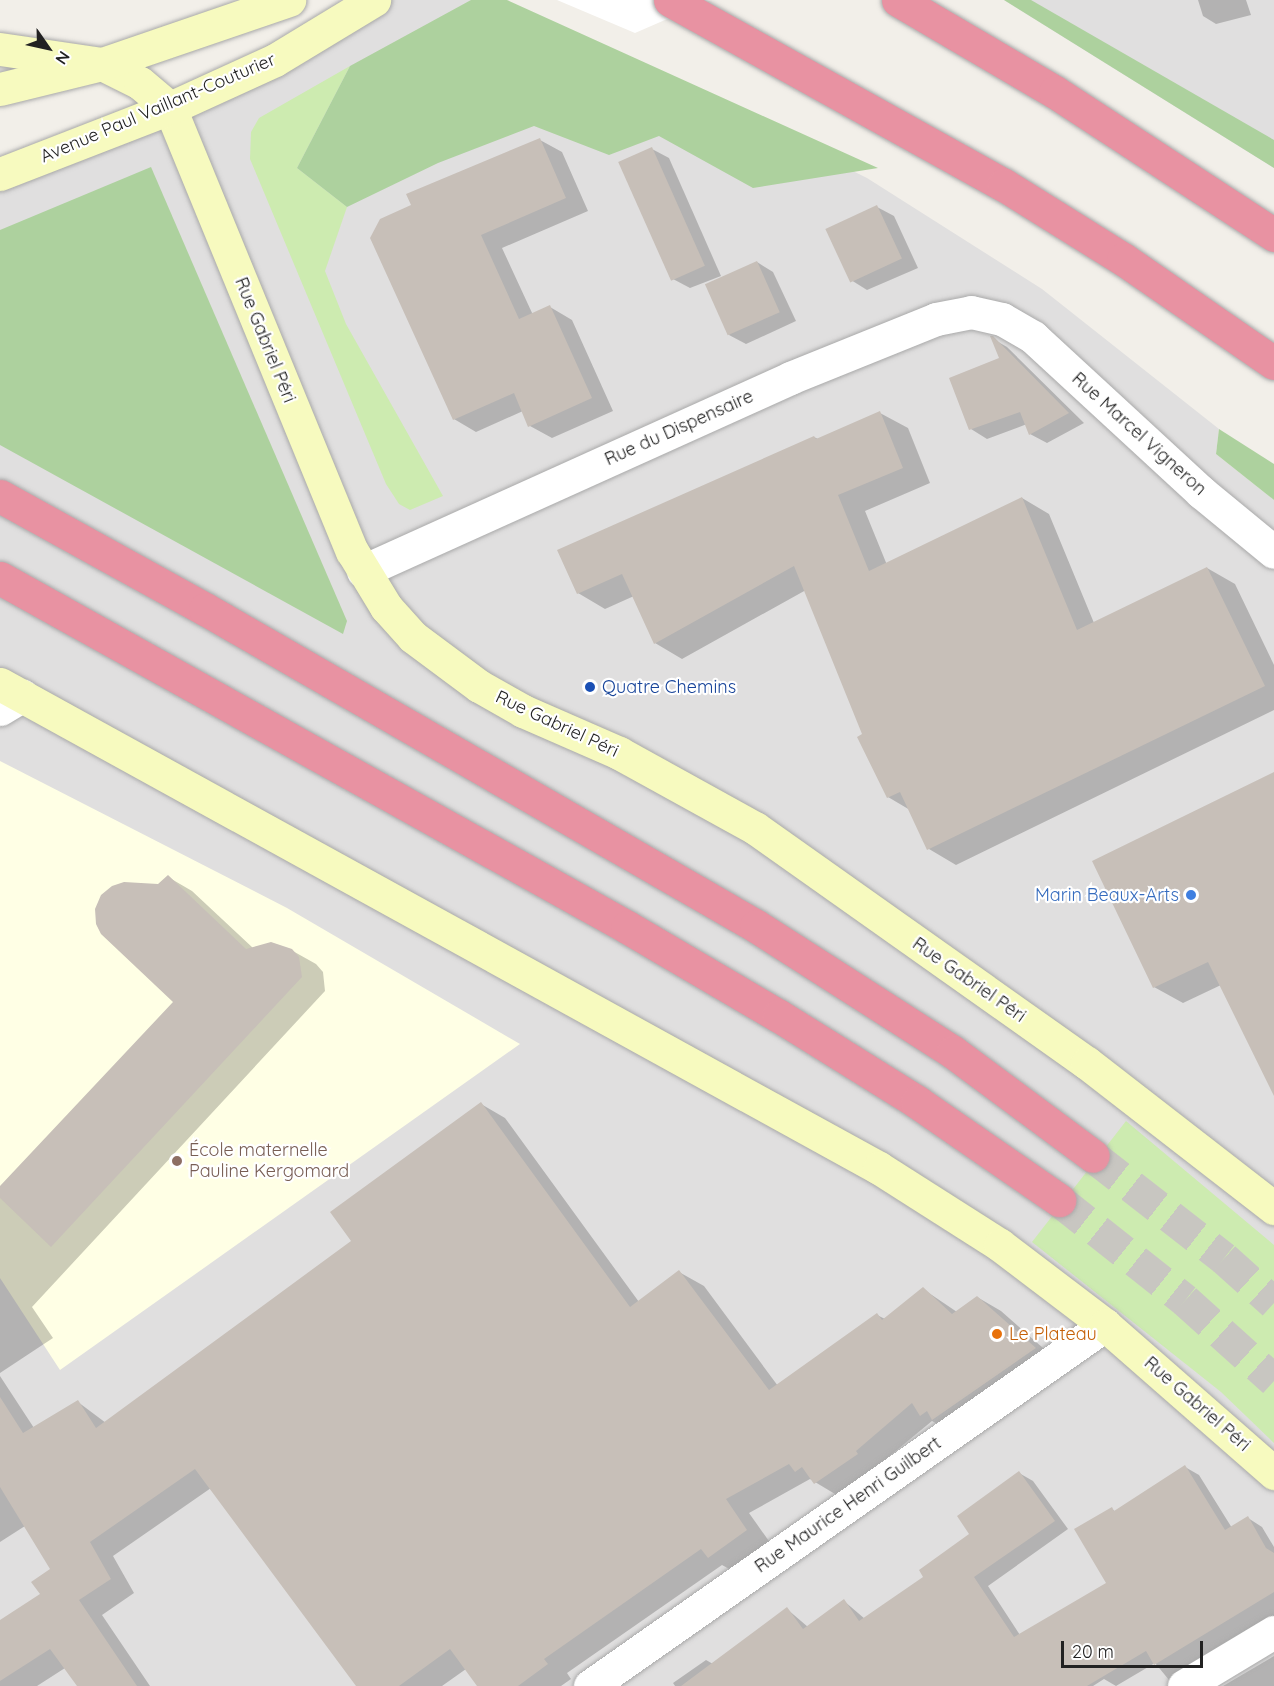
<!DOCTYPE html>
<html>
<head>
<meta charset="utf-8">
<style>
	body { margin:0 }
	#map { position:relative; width:1274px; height:1686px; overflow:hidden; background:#f2efe9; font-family:Quicksand,sans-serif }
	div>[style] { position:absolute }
	.residential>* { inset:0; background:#e0dfdf }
	.education>* { inset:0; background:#ffffe5 }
	.grass>* { inset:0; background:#cdebb0 }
	.forest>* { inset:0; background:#add19e }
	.pier>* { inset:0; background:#fff }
	.shadow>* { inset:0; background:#0003 }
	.building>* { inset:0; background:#c7bfb8; transform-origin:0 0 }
	.motorway-tunnel>* { height:33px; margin-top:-16.5px; transform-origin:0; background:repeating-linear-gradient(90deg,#c8c6c1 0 33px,transparent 0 49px) }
	.roads { filter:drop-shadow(0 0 2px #a9a9a9) drop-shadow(0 0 2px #a9a9a9) }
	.minor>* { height:33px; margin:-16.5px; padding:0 16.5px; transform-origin:16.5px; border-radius:16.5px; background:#fff }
	.secondary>* { height:33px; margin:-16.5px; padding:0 16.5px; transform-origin:16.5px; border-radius:16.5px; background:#f7fabf }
	.motorway>* { height:33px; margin:-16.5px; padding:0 16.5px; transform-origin:16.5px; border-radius:16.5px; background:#e892a2 }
	.dots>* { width:16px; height:16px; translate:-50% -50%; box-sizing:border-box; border:3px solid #fff; border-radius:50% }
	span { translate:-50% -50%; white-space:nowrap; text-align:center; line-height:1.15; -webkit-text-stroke:4.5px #fff; paint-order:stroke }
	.street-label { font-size:18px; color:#222 }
	.transit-label { font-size:18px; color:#164399 }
	.left { translate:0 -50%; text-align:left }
	.shop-label { font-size:18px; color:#366cbe }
	.right { translate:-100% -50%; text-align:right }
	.education-label { font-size:18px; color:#785e54 }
	.food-label { font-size:18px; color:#c56008 }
	.north { position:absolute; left:18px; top:18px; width:60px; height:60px; -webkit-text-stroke:4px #fff; paint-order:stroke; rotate:124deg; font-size:16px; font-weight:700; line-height:24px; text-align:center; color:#222 }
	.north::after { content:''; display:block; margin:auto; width:21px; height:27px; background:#222; clip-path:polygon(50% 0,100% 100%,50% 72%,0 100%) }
	.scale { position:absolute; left:1061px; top:1641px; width:142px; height:27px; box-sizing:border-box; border:3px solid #222; border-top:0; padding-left:8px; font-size:18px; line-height:21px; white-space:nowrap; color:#222; -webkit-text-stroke:4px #fff; paint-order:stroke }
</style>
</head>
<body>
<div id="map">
	<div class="residential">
		<i style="clip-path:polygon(385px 0,505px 0,867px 178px,1042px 289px,1219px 429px,1216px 454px,1274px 500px,1274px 1686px,0 1686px,0 173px)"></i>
		<i style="clip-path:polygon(1004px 0,1274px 0,1274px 168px)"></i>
	</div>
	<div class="education">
		<i style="clip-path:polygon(0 761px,287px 908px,520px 1044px,60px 1370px,0 1278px)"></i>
	</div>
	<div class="grass">
		<i style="clip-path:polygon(350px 66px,297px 168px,347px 207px,325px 271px,346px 324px,443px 496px,410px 510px,399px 504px,386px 484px,250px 159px,251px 132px,259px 118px)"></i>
		<i style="clip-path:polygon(1126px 1121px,1274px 1245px,1274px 1443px,1221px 1392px,1032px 1242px)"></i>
	</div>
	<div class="forest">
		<i style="clip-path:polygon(471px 0,507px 0,878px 168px,753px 188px,659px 136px,609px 155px,534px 126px,438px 163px,347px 207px,297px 168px,350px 66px)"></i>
		<i style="clip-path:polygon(1004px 0,1031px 0,1274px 140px,1274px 168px)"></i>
		<i style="clip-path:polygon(151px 167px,347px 621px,343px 634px,0 445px,0 230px)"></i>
		<i style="clip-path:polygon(1219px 429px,1274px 464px,1274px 500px,1216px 454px)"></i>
	</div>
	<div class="pier">
		<i style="clip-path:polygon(557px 0,711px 0,635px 33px)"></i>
	</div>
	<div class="shadow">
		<i style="clip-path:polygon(1198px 0,1246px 0,1251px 15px,1216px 24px,1203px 16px)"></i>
		<i style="clip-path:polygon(540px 140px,562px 152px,588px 211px,502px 248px,533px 315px,550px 307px,572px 320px,613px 411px,552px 438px,530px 426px,523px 411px,476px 432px,454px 419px,413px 206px)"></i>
		<i style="clip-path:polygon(652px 149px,669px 158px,721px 276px,690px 288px,673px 279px)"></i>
		<i style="clip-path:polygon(877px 207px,894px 216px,918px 268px,867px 290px,851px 280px)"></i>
		<i style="clip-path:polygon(757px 262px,773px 272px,796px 321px,746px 344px,729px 335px)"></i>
		<i style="clip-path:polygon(993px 339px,1007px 347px,1084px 423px,1047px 443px,1030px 434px,1027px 424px,987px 439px,971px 429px,1001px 359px)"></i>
		<i style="clip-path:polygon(880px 413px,908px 428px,930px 483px,865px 511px,887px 565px,1022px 498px,1049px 514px,1094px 623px,1207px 568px,1235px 584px,1274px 665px,1274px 710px,956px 865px,929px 849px,910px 810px,888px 797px,806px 590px,682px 659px,655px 643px,634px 596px,605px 609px,578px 593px,814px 437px,818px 439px)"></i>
		<i style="clip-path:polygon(1274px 774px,1274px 1064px,1221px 985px,1183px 1003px,1154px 987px)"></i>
		<i style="clip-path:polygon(168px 877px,192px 891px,253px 948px,291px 950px,316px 964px,323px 972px,325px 991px,32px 1307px,53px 1338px,0 1373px,0 1188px,175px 1001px,159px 886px)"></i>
		<i style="clip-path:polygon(481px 1104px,505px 1118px,639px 1302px,679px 1272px,704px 1286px,778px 1386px,877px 1315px,885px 1319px,923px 1289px,957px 1312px,977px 1297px,1001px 1311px,1059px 1362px,946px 1429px,932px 1421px,840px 1497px,810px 1479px,749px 1513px,771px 1544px,733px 1571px,722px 1565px,567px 1673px,571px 1679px,561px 1686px,479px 1686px,466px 1669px,442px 1686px,357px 1686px,211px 1488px,113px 1556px,134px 1593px,102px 1615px,150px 1686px,78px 1686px,65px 1668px,37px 1686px,0 1686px,0 1622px,42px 1595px,52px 1569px,25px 1526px,0 1542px,0 1376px,34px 1428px,78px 1402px,106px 1423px,353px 1241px)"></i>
		<i style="clip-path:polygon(1185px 1467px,1199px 1475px,1232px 1528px,1248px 1518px,1262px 1527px,1274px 1547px,1274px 1627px,1174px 1686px,1155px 1663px,1116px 1686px,1104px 1679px,1093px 1686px,675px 1686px,673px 1683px,706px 1660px,713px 1664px,787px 1609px,808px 1627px,844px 1601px,865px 1619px,925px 1577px,972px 1534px,1019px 1473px,1033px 1481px,1068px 1529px,988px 1586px,1020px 1635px,1108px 1583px,1112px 1509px,1116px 1512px)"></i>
		<i style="clip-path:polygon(1274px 1656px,1274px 1686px,1223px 1686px)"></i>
	</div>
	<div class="building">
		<i style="clip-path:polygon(540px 138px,566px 198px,481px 235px,519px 319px,550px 305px,592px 398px,528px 427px,514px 393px,453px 420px,370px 238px,380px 219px,411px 205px,406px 194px)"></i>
		<i style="left:652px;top:147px;width:130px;height:37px;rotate:66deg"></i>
		<i style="left:877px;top:205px;width:59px;height:57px;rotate:65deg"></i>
		<i style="left:757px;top:261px;width:56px;height:57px;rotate:66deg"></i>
		<i style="clip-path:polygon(990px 336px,993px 336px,1069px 413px,1029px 435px,1020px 412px,969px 430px,949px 378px,999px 358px)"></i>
		<i style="clip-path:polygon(880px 411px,903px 468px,838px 495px,869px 571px,1022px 497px,1077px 630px,1207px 567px,1265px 686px,927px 850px,900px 792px,887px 798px,857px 737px,862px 734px,794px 566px,654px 644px,622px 574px,577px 594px,557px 550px,814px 436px,816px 439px)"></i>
		<i style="clip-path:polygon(1274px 772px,1274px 1096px,1208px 962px,1153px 988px,1092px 861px)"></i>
		<i style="clip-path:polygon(168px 875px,246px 949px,271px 942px,292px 949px,299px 957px,302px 977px,51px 1247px,0 1198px,0 1186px,173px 1002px,101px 934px,96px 924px,95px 909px,101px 895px,112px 886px,124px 882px,158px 884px)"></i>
		<i style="clip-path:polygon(481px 1102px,630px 1307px,679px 1270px,769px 1390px,877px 1313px,882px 1320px,923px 1287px,952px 1314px,977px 1296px,1036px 1348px,932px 1420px,927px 1411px,920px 1416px,912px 1403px,856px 1451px,858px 1454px,814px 1484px,802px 1467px,795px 1472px,789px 1464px,726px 1499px,747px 1530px,708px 1558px,701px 1549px,544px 1659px,548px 1664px,518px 1686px,477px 1686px,450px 1649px,399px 1686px,356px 1686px,195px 1469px,90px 1542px,111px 1579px,79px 1600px,137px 1686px,77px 1686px,50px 1649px,0 1681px,0 1620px,40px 1594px,31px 1582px,50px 1569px,0 1487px,0 1397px,23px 1433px,78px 1400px,96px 1428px,351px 1241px,330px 1212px)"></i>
		<i style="clip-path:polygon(1185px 1465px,1225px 1530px,1248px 1516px,1266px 1548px,1274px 1553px,1274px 1592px,1154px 1665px,1146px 1651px,1087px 1686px,681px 1686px,787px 1607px,803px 1629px,844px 1599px,859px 1621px,923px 1577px,919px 1570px,969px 1534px,957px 1516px,1019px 1471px,1055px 1521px,974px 1577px,1014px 1637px,1106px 1583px,1074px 1529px,1112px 1507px,1114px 1511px)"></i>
	</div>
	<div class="motorway-tunnel">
		<i style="left:1093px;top:1156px;width:166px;rotate:37.9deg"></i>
		<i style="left:1224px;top:1258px;width:67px;rotate:42deg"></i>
		<i style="left:1059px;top:1200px;width:161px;rotate:38.4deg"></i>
		<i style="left:1185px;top:1300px;width:120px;rotate:42deg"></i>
	</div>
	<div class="roads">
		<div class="minor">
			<i style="left:363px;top:571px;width:469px;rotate:-24.3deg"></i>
			<i style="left:790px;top:378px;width:157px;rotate:-22deg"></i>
			<i style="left:936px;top:319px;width:36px;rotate:-11deg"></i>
			<i style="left:971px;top:312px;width:32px;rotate:13deg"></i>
			<i style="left:1002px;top:319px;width:36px;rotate:30deg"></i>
			<i style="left:1033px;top:337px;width:229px;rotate:42.7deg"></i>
			<i style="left:1201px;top:492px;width:94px;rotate:39.4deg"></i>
			<i style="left:0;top:709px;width:26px;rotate:-31deg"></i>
			<i style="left:590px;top:1686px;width:629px;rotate:-35.03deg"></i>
			<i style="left:1184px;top:1686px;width:105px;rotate:-31deg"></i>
		</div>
		<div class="secondary">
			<i style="left:0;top:49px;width:103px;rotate:8.4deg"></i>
			<i style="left:102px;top:64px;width:42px;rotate:26.6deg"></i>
			<i style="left:140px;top:83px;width:39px;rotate:40deg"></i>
			<i style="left:170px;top:108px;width:479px;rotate:67.7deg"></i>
			<i style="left:352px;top:551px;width:66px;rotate:58.7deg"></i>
			<i style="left:386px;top:607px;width:40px;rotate:48deg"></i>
			<i style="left:413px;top:637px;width:82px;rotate:36.6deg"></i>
			<i style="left:479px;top:686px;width:51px;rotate:29.6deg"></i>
			<i style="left:523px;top:711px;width:105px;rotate:23.6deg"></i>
			<i style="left:619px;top:753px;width:155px;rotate:28.9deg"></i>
			<i style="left:755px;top:828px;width:407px;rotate:35.3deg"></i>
			<i style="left:1087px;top:1063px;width:237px;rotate:37.8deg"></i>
			<i style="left:0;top:89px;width:105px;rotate:-13.8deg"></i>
			<i style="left:102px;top:64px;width:198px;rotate:-18.9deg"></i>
			<i style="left:0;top:174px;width:182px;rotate:-21.2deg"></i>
			<i style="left:170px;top:108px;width:115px;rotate:-24.6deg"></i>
			<i style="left:275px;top:60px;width:116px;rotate:-31.2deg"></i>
			<i style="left:0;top:684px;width:1003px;rotate:28.84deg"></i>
			<i style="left:879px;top:1168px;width:143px;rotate:32.5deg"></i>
			<i style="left:1000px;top:1245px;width:132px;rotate:37.3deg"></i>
			<i style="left:1105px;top:1325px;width:225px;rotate:41.2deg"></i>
		</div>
		<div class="motorway">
			<i style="left:670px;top:0;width:382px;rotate:29deg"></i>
			<i style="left:1004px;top:185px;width:140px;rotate:31.9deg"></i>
			<i style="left:1123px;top:259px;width:183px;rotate:34.6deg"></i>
			<i style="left:898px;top:0;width:182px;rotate:30.4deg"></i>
			<i style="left:1055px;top:92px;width:262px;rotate:33.1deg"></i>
			<i style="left:0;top:496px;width:234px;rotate:28.9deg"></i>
			<i style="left:205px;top:609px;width:636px;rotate:29.91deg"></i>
			<i style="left:756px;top:926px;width:234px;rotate:32.6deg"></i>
			<i style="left:953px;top:1052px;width:174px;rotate:36.6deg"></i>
			<i style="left:0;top:578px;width:718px;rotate:29.1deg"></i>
			<i style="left:627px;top:927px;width:176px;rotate:30.4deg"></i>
			<i style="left:779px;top:1016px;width:163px;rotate:31.9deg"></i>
			<i style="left:917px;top:1102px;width:173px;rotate:34.6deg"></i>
		</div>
	</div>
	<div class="dots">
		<i style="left:590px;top:687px;background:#1a4fb4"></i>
		<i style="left:1191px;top:895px;background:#3f7fe0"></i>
		<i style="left:177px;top:1161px;background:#8d6e63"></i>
		<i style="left:997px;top:1334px;background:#e8710a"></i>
	</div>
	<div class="street-label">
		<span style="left:158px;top:108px;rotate:-23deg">Avenue Paul Vaillant-Couturier</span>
		<span style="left:265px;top:340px;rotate:68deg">Rue Gabriel Péri</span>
		<span style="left:679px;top:428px;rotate:-24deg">Rue du Dispensaire</span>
		<span style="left:1139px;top:434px;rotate:42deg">Rue Marcel Vigneron</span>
		<span style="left:557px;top:724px;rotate:25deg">Rue Gabriel Péri</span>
		<span style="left:969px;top:980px;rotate:35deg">Rue Gabriel Péri</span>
		<span style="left:1197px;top:1404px;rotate:41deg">Rue Gabriel Péri</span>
		<span style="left:848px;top:1505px;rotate:-35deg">Rue Maurice Henri Guilbert</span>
	</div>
	<div class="transit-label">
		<span class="left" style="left:602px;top:687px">Quatre Chemins</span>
	</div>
	<div class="shop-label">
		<span class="right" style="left:1179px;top:895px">Marin Beaux-Arts</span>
	</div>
	<div class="education-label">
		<span class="left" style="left:189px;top:1161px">École maternelle<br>Pauline Kergomard</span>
	</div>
	<div class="food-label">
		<span class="left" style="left:1009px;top:1334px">Le Plateau</span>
	</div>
	<div class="north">N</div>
	<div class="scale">20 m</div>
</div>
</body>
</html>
